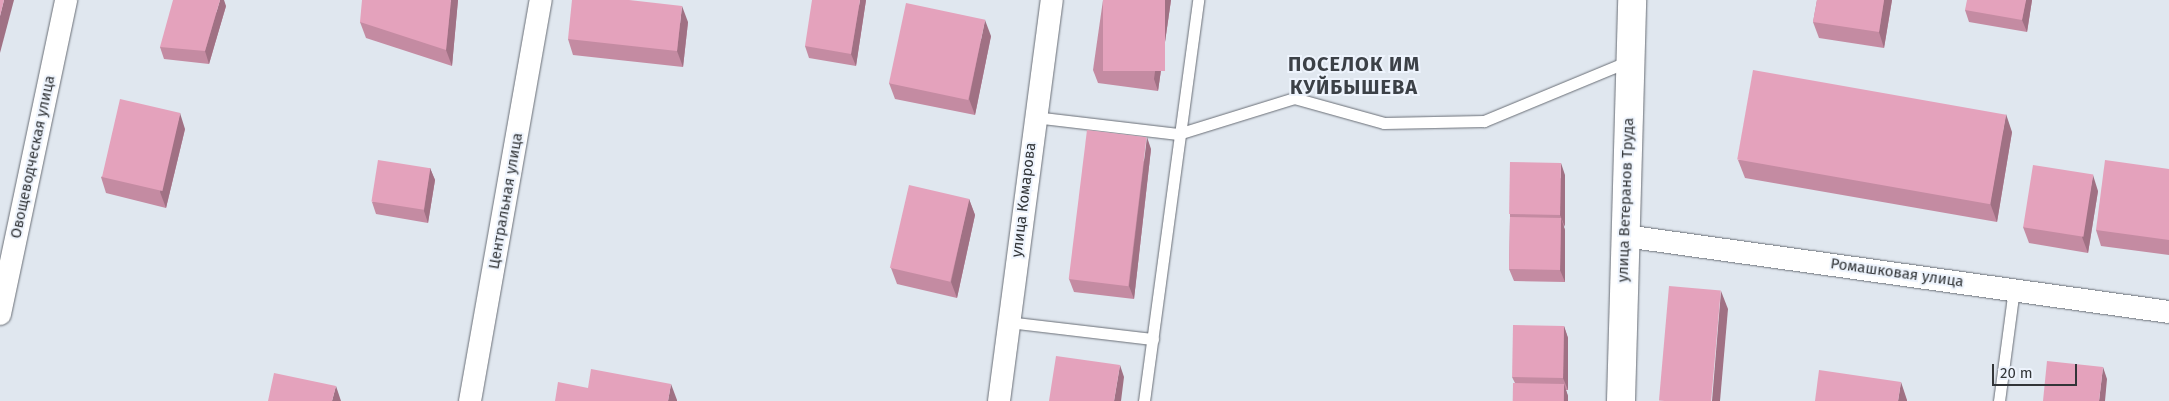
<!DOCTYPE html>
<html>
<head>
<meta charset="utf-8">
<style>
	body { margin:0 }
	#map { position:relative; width:2169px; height:401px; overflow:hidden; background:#e0e7ef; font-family:"Fira Sans",sans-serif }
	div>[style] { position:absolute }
	.roads { filter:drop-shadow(0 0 1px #696e76) drop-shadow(0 0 1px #696e76) }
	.lane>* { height:11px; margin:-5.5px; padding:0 5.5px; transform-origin:5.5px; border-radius:5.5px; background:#fff }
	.street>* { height:22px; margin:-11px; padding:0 11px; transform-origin:11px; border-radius:11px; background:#fff }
	.secondary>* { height:28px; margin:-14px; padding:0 14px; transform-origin:14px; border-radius:14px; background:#fff }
	.wall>* { inset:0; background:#c48ba2 }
	.shaded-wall>* { inset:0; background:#a07184 }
	.building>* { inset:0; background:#e4a2bc; transform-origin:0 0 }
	span { translate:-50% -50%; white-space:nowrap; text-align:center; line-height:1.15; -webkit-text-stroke:4px #eef4fd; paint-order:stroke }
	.street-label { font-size:15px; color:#323538 }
	.district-label { font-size:20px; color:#3c4147; font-weight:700; letter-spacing:1px }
	.scale { position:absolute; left:1992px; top:364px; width:85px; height:22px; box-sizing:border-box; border:2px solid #323538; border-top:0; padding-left:6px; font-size:15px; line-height:18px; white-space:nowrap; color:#323538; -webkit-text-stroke:4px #eef4fd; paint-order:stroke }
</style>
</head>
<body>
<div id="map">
	<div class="roads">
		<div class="lane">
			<i style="left:1034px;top:117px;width:145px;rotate:6.7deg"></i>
			<i style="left:1178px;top:134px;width:121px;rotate:-17.2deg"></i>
			<i style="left:1294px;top:98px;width:93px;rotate:15.5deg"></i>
			<i style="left:1384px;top:123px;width:100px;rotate:-1.1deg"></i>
			<i style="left:1484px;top:121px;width:157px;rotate:-22.5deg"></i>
			<i style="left:1008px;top:322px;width:146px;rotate:6.7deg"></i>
			<i style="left:1144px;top:401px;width:405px;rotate:-82.3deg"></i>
			<i style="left:1999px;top:401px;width:113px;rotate:-82.4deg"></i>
		</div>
		<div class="street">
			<i style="left:1625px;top:236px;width:549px;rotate:7.95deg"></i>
			<i style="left:0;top:314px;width:321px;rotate:-78.1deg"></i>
			<i style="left:470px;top:401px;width:407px;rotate:-80deg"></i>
			<i style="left:999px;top:401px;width:404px;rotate:-82.5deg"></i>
		</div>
		<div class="secondary">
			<i style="left:1621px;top:401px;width:401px;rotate:-88.4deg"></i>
		</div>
	</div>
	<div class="wall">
		<i style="clip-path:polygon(458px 0,452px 66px,366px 38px,360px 22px)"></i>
		<i style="clip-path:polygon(866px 0,856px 66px,809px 58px,805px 46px)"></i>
		<i style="clip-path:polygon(1103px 0,1171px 0,1158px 91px,1098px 83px,1093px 70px)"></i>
		<i style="clip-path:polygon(1817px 0,1892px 0,1884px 48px,1819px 38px,1813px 22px)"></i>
		<i style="clip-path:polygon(2032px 0,2027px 32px,1969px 22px,1965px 10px)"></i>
		<i style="clip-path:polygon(226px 6px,209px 64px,164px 59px,160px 47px)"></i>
		<i style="clip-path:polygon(688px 22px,683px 67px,573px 55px,568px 39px)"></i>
		<i style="clip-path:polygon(991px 36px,975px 115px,895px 99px,889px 83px)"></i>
		<i style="clip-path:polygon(185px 129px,166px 208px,106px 193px,101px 177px)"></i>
		<i style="clip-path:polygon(2012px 132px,1997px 222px,1745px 178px,1738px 160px)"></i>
		<i style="clip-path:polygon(1151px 149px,1134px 299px,1074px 292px,1069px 279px)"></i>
		<i style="clip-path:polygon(430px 168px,435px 180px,428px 223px,376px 214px,372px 202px)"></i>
		<i style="clip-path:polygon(2169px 169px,2169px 255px,2101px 246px,2096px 230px)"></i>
		<i style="clip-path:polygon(1565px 175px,1564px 227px,1565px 230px,1565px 282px,1514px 281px,1509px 269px,1510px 217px,1510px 214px)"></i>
		<i style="clip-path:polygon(2098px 191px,2088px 253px,2029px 243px,2023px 227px)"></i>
		<i style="clip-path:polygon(969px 199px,975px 215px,957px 298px,897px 284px,891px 268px)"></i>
		<i style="clip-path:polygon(1564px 326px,1568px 338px,1568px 390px,1566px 390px,1568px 396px,1568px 401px,1513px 401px,1515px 383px,1512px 377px)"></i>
	</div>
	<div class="shaded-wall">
		<i style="clip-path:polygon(4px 0,14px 0,0 53px,0 16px)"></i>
		<i style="clip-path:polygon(220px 0,224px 0,226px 6px,209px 64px,205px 51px)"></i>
		<i style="clip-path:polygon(451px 0,458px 0,452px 66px,446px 50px)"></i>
		<i style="clip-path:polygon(860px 0,866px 0,856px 66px,851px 54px)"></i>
		<i style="clip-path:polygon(1165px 0,1171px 0,1158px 91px,1154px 79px)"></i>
		<i style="clip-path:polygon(1884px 0,1892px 0,1884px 48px,1879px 32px)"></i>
		<i style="clip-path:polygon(2026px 0,2032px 0,2027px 32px,2022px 20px)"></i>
		<i style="clip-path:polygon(682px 6px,688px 22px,683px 67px,677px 51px)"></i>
		<i style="clip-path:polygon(985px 20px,991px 36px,975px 115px,969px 99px)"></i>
		<i style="clip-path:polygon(180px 113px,185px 129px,166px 208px,160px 192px)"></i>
		<i style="clip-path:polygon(2006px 114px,2012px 132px,1997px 222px,1990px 203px)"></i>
		<i style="clip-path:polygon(1147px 137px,1151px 149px,1134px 299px,1129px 286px)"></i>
		<i style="clip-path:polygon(1561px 163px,1565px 175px,1565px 227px,1560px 215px)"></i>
		<i style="clip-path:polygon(430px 168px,435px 180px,428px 223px,424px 211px)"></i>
		<i style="clip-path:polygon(2093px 175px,2098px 191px,2088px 253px,2082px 237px)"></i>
		<i style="clip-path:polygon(969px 199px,975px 215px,957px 298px,951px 282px)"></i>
		<i style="clip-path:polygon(1561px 218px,1565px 230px,1565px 282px,1560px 270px)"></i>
		<i style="clip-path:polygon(1721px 291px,1728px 309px,1720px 401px,1712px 401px)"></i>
		<i style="clip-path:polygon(1564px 326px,1568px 338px,1568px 390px,1563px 378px)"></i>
		<i style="clip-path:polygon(1120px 365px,1124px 377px,1121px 401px,1114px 401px)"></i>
		<i style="clip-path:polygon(2103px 367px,2107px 379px,2105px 401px,2099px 401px)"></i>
		<i style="clip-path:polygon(1901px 382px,1907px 400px,1907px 401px,1898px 401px)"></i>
		<i style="clip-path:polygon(671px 384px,677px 400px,677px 401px,668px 401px)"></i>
		<i style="clip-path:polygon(1564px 384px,1568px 396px,1568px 401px,1564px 401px)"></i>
		<i style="clip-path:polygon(336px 386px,341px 401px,332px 401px)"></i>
	</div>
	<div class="building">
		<i style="clip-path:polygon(0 0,4px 0,0 16px)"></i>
		<i style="clip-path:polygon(173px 0,220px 0,205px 51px,160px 47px)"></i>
		<i style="clip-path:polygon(362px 0,451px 0,446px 50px,360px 22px)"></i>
		<i style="clip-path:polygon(572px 0,629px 0,682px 6px,677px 51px,568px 39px)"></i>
		<i style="clip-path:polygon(812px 0,860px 0,851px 54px,805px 46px)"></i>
		<i style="left:1103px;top:0;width:62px;height:71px"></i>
		<i style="clip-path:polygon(1817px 0,1884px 0,1879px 32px,1813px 22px)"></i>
		<i style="clip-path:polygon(1967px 0,2026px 0,2022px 20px,1965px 10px)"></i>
		<i style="left:906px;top:3px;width:81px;height:82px;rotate:12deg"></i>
		<i style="left:1753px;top:70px;width:257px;height:91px;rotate:10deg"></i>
		<i style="left:120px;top:99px;width:62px;height:80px;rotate:13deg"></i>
		<i style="left:1087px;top:130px;width:60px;height:150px;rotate:7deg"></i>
		<i style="left:378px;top:160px;width:53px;height:42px;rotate:9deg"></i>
		<i style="clip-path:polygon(2105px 160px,2169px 169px,2169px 240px,2096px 230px)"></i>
		<i style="left:1510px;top:162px;width:51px;height:52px;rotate:1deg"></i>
		<i style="left:2033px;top:165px;width:61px;height:63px;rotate:9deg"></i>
		<i style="left:909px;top:185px;width:62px;height:85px;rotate:13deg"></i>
		<i style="left:1510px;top:217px;width:51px;height:52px;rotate:1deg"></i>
		<i style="left:1669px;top:286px;width:52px;height:115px;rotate:5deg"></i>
		<i style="left:1513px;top:325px;width:51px;height:52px;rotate:1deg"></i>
		<i style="clip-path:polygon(1056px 356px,1120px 365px,1114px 401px,1049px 401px)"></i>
		<i style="clip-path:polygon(2047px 361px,2103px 367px,2099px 401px,2043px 401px)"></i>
		<i style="clip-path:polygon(591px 369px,671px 384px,668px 401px,555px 401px,558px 382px,588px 388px)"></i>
		<i style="clip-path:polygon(1819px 370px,1901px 382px,1898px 401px,1815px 401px)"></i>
		<i style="clip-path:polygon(274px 373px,336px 386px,332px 401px,268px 401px)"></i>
		<i style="left:1513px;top:383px;width:51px;height:18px;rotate:1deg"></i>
	</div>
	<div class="street-label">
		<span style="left:33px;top:157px;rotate:-78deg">Овощеводческая улица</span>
		<span style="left:1024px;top:200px;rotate:-83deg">улица Комарова</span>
		<span style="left:1626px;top:200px;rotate:-88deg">улица Ветеранов Труда</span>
		<span style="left:506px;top:201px;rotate:-80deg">Центральная улица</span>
		<span style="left:1897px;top:273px;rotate:8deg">Ромашковая улица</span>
	</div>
	<div class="district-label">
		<span style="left:1354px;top:76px">ПОСЕЛОК ИМ<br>КУЙБЫШЕВА</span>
	</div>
	<div class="scale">20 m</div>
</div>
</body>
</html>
